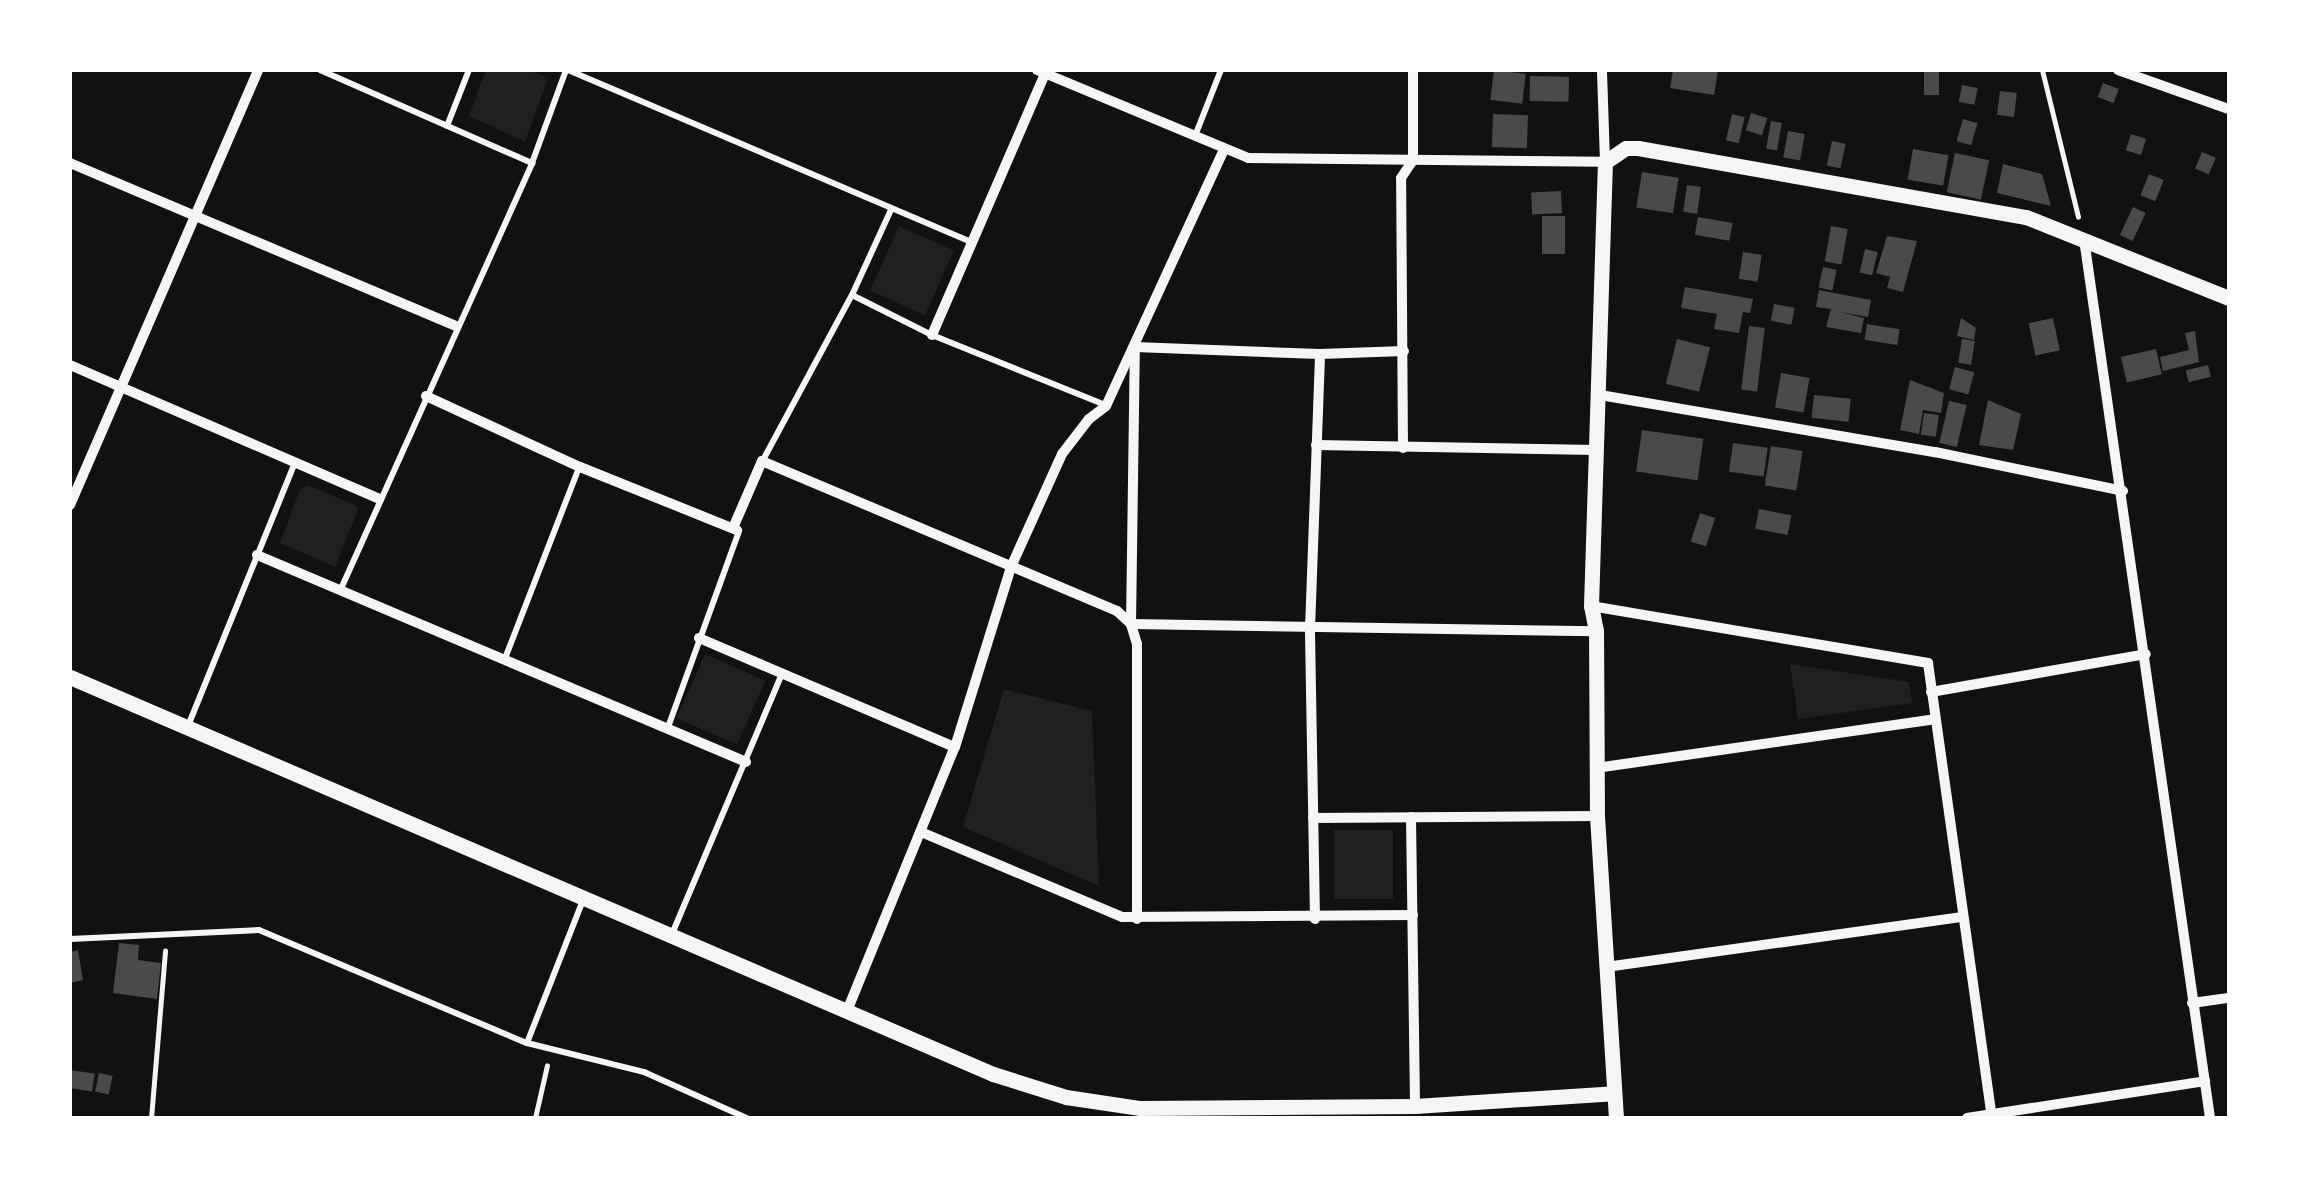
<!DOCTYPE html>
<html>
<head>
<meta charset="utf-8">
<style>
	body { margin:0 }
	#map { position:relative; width:2299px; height:1188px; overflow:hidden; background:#111; font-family:Arial,sans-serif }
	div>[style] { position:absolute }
	.green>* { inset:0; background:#202020; transform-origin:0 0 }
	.building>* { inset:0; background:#4a4a4a; transform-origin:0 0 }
	.path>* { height:5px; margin:-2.5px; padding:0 2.5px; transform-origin:2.5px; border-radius:2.5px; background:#f5f5f5 }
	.service>* { height:6px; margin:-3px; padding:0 3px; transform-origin:3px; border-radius:3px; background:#f5f5f5 }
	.minor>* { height:10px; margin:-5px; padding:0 5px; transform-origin:5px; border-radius:5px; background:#f5f5f5 }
	.tertiary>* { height:15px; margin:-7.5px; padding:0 7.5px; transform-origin:7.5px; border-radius:7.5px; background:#f5f5f5 }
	span { translate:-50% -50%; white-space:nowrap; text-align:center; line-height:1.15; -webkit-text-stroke:10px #fff; paint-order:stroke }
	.frame { position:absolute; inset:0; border:72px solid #fff; pointer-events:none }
</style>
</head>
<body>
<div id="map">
	<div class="green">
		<i style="clip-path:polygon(486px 70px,530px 70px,548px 78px,525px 142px,469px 116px)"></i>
		<i style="left:899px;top:226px;width:60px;height:71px;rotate:24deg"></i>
		<i style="clip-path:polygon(308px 485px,359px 507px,335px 567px,280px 543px,300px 489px)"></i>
		<i style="left:705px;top:654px;width:66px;height:70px;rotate:24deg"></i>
		<i style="clip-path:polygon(1790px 664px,1909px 682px,1912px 703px,1798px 719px)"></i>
		<i style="clip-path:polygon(1004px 689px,1092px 711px,1099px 886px,963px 827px)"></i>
		<i style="left:1334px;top:830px;width:59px;height:69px"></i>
	</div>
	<div class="building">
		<i style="left:1494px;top:70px;width:32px;height:30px;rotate:7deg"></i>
		<i style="clip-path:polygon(1673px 70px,1718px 70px,1714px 95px,1670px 88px)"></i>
		<i style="left:1924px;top:70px;width:15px;height:25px"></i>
		<i style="left:1530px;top:76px;width:39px;height:25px;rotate:1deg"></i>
		<i style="left:2103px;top:83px;width:17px;height:15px;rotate:21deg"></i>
		<i style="left:1962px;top:85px;width:16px;height:17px;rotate:11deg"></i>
		<i style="left:2000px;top:91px;width:17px;height:24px;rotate:7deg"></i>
		<i style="left:1751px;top:113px;width:17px;height:18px;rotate:17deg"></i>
		<i style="left:1493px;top:114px;width:35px;height:33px;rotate:2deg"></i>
		<i style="left:1732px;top:114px;width:13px;height:27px;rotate:13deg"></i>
		<i style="left:1963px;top:119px;width:15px;height:23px;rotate:16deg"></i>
		<i style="left:1771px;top:121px;width:11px;height:28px;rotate:10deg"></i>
		<i style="left:1788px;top:131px;width:17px;height:27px;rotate:10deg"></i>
		<i style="left:2131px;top:134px;width:16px;height:17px;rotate:18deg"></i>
		<i style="left:1832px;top:141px;width:14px;height:25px;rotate:12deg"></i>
		<i style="left:1913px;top:149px;width:36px;height:31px;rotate:10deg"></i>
		<i style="left:2202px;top:152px;width:15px;height:18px;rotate:23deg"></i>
		<i style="left:1955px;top:153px;width:35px;height:40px;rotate:12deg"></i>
		<i style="clip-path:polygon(2003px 164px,2042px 174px,2051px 206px,1997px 193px)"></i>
		<i style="left:1642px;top:172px;width:37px;height:36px;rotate:9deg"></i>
		<i style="left:2149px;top:174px;width:16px;height:23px;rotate:22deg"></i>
		<i style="left:1687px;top:185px;width:14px;height:27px;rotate:8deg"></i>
		<i style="left:1561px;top:191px;width:22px;height:30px;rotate:87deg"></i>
		<i style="left:2133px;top:207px;width:14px;height:31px;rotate:25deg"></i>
		<i style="left:1542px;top:216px;width:23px;height:38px"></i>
		<i style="left:1698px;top:217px;width:35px;height:18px;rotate:10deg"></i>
		<i style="left:1831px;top:226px;width:17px;height:36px;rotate:10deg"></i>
		<i style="clip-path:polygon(1887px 236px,1917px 241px,1903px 292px,1887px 288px,1890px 277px,1876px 273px)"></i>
		<i style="left:1865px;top:249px;width:13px;height:24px;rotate:13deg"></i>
		<i style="left:1743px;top:252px;width:19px;height:27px;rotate:9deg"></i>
		<i style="left:1823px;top:267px;width:14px;height:21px;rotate:12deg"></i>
		<i style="clip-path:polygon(1685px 287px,1753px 299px,1750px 313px,1743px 312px,1739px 333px,1714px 329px,1717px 314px,1681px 308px)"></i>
		<i style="clip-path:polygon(1819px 290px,1871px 300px,1868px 317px,1840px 312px,1864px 318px,1861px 333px,1826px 327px,1831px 309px,1816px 307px)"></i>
		<i style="left:1774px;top:304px;width:21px;height:17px;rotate:11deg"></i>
		<i style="clip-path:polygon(1961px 318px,1976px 328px,1974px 340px,1957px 336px)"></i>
		<i style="left:2053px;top:318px;width:33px;height:25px;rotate:78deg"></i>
		<i style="left:1867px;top:324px;width:33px;height:16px;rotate:9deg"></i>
		<i style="left:1749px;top:326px;width:16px;height:64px;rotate:7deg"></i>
		<i style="clip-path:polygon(2195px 331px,2199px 362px,2163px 371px,2160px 357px,2189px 350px,2185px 333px)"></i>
		<i style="left:1677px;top:339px;width:34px;height:46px;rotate:14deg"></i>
		<i style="left:1962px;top:339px;width:13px;height:24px;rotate:9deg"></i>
		<i style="left:2156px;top:349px;width:26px;height:36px;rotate:77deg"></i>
		<i style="left:2208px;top:365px;width:12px;height:23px;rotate:76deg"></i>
		<i style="left:1955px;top:367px;width:20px;height:23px;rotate:15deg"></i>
		<i style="left:1781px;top:373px;width:29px;height:35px;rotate:10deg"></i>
		<i style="clip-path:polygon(1910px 380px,1944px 393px,1941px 413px,1923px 410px,1919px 434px,1900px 430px)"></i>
		<i style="left:1814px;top:395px;width:37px;height:23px;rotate:6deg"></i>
		<i style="clip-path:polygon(1988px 400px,2021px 414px,2013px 450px,1979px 445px)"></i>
		<i style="left:1949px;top:401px;width:18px;height:43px;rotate:13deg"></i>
		<i style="left:1924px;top:413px;width:15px;height:22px;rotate:8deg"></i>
		<i style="left:1642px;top:430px;width:62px;height:42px;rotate:8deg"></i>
		<i style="left:1733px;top:443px;width:35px;height:29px;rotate:8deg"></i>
		<i style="left:1771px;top:446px;width:32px;height:40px;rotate:9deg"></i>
		<i style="left:1759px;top:509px;width:33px;height:20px;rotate:11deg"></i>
		<i style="left:1700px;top:513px;width:16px;height:30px;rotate:18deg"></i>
		<i style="clip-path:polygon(119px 943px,139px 945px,138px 960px,161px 963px,157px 999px,113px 993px)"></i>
		<i style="clip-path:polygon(78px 950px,83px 980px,70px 983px,70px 952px)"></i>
		<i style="left:71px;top:1070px;width:24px;height:18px;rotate:9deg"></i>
		<i style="left:99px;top:1073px;width:14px;height:19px;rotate:12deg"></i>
	</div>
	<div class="path">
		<i style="left:2042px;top:70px;width:151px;rotate:76.2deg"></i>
		<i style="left:151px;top:1118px;width:168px;rotate:-85.2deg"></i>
		<i style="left:535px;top:1118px;width:54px;rotate:-77.2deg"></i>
	</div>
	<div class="service">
		<i style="left:320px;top:70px;width:232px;rotate:23.7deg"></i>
		<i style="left:568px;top:70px;width:439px;rotate:23.1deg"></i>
		<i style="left:447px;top:126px;width:60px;rotate:-68.6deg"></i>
		<i style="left:1195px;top:136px;width:71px;rotate:-68.5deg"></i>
		<i style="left:852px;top:295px;width:89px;rotate:26.6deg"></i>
		<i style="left:932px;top:335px;width:187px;rotate:22deg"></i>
		<i style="left:763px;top:460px;width:187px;rotate:-61.7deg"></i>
		<i style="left:852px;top:295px;width:94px;rotate:-65.4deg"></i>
		<i style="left:340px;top:591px;width:469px;rotate:-65.8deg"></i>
		<i style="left:532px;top:163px;width:99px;rotate:-69.9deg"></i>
		<i style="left:504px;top:661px;width:207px;rotate:-68.8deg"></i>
		<i style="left:188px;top:726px;width:284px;rotate:-67.9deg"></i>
		<i style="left:667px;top:730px;width:212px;rotate:-70.1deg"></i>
		<i style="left:672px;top:934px;width:282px;rotate:-67.1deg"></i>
		<i style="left:70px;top:939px;width:189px;rotate:-2.7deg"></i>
		<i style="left:259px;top:930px;width:291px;rotate:22.9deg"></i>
		<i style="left:527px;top:1043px;width:121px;rotate:13.9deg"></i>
		<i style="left:644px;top:1072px;width:113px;rotate:24.1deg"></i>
		<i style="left:527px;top:1043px;width:154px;rotate:-68.6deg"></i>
	</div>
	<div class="minor">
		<i style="left:1037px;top:70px;width:229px;rotate:22.6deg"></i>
		<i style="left:1248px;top:158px;width:357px;rotate:0.6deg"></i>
		<i style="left:1605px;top:162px;width:92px;rotate:-91.9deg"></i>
		<i style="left:2118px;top:70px;width:118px;rotate:19.4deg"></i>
		<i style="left:70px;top:163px;width:418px;rotate:22.9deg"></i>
		<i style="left:2084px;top:239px;width:888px;rotate:81.84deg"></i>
		<i style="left:932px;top:335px;width:284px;rotate:-66.6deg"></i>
		<i style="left:70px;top:365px;width:337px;rotate:23.4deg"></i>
		<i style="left:1600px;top:395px;width:340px;rotate:9.7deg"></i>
		<i style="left:1935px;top:452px;width:192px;rotate:11.7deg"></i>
		<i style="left:426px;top:396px;width:170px;rotate:24.8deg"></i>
		<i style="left:580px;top:467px;width:169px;rotate:21.9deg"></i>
		<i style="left:1316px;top:445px;width:281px;rotate:1deg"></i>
		<i style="left:1403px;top:448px;width:270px;rotate:-90.4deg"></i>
		<i style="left:1401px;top:178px;width:22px;rotate:-56deg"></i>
		<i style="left:1413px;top:160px;width:90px;rotate:-90deg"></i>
		<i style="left:70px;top:505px;width:474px;rotate:-66.6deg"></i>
		<i style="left:733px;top:528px;width:73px;rotate:-66.6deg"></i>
		<i style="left:762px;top:461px;width:385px;rotate:22.9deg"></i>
		<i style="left:1117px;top:611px;width:19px;rotate:43deg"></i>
		<i style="left:1131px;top:624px;width:465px;rotate:0.9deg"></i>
		<i style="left:257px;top:555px;width:531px;rotate:22.94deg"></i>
		<i style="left:1591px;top:606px;width:342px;rotate:9.6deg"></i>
		<i style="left:1928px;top:663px;width:455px;rotate:82deg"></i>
		<i style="left:699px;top:638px;width:278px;rotate:23.1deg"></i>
		<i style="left:1931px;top:692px;width:218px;rotate:-10deg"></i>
		<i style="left:1596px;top:768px;width:342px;rotate:-8.2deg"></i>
		<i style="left:1411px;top:817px;width:289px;rotate:89.2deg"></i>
		<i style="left:1313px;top:818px;width:284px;rotate:-0.4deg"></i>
		<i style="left:921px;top:832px;width:218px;rotate:22.9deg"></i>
		<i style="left:1122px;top:917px;width:291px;rotate:-0.4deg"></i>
		<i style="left:1137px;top:919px;width:275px;rotate:-90deg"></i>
		<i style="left:1137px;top:644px;width:21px;rotate:-107deg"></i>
		<i style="left:1131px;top:624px;width:277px;rotate:-89.2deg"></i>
		<i style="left:1135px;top:347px;width:185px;rotate:2.2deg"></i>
		<i style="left:1320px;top:354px;width:84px;rotate:-2deg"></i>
		<i style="left:1315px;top:919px;width:290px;rotate:-91deg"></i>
		<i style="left:1310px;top:629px;width:275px;rotate:-87.9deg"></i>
		<i style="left:1606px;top:967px;width:360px;rotate:-8deg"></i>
		<i style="left:2192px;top:1003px;width:37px;rotate:-8deg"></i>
		<i style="left:847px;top:1011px;width:285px;rotate:-67.8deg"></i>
		<i style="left:955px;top:747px;width:189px;rotate:-72.7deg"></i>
		<i style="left:1011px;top:567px;width:124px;rotate:-65.7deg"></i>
		<i style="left:1062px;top:454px;width:44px;rotate:-52.4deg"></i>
		<i style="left:1089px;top:419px;width:21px;rotate:-37deg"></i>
		<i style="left:1106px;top:406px;width:282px;rotate:-65.3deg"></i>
		<i style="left:1967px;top:1118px;width:241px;rotate:-8.8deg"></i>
	</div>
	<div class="tertiary">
		<i style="left:70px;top:677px;width:1005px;rotate:23.27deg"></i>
		<i style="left:993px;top:1074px;width:77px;rotate:17.5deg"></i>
		<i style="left:1066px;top:1097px;width:75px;rotate:8.5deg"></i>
		<i style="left:1140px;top:1108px;width:275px;rotate:-0.4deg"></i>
		<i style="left:1415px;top:1106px;width:199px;rotate:-3.7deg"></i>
		<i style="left:1616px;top:1118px;width:303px;rotate:-93.6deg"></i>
		<i style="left:1597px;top:816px;width:185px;rotate:-90.3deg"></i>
		<i style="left:1596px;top:631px;width:25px;rotate:-101deg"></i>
		<i style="left:1591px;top:606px;width:444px;rotate:-88.2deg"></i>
		<i style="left:1605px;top:162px;width:25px;rotate:-34deg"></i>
		<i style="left:1626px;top:148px;width:12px"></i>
		<i style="left:1638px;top:148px;width:394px;rotate:10.1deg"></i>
		<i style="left:2026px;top:217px;width:219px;rotate:21.8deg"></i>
	</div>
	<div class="frame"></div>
</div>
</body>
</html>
